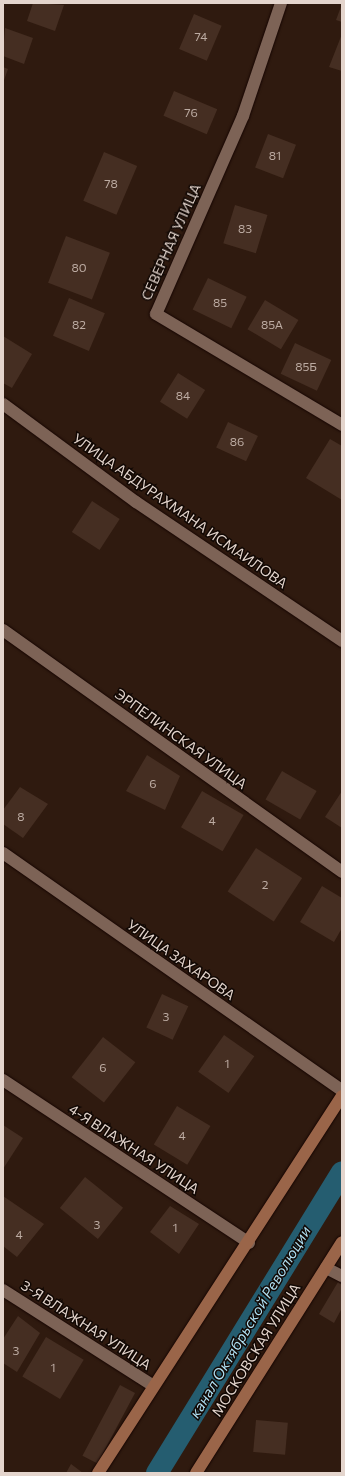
<!DOCTYPE html>
<html>
<head>
<meta charset="utf-8">
<style>
	body { margin:0 }
	#map { position:relative; width:345px; height:1476px; overflow:hidden; background:#2f1a0f; font-family:Commissioner,sans-serif }
	div>[style] { position:absolute }
	.canal>* { height:22px; margin:-11px; padding:0 11px; transform-origin:11px; border-radius:11px; background:#255d70 }
	.building>* { inset:0; background:#452e22; transform-origin:0 0 }
	.roads { filter:drop-shadow(0 0 1px #160500) drop-shadow(0 0 1px #160500) }
	.minor>* { height:12px; margin:-6px; padding:0 6px; transform-origin:6px; border-radius:6px; background:#7d6356 }
	.secondary>* { height:12px; margin:-6px; padding:0 6px; transform-origin:6px; border-radius:6px; background:#9a6549 }
	span { translate:-50% -50%; white-space:nowrap; text-align:center; line-height:1.15; -webkit-text-stroke:3px #110804; paint-order:stroke }
	.number-label { font-size:12px; color:#bcaba2 }
	.number-label span { -webkit-text-stroke-width:0 }
	.street-label { font-size:14px; color:#e4d5cd }
	.water-label { font-size:15px; color:#afdff2; font-style:italic }
	.frame { position:absolute; inset:0; border:4px solid #e4d5cd; pointer-events:none }
</style>
</head>
<body>
<div id="map">
	<div class="canal">
		<i style="left:157px;top:1473px;width:353px;rotate:-58.4deg"></i>
	</div>
	<div class="building">
		<i style="clip-path:polygon(33px 3px,64px 5px,55px 31px,27px 21px)"></i>
		<i style="clip-path:polygon(342px 4px,342px 22px,336px 20px)"></i>
		<i style="left:194px;top:14px;width:30px;height:38px;rotate:23deg"></i>
		<i style="clip-path:polygon(5px 28px,33px 38px,24px 64px,3px 56px)"></i>
		<i style="clip-path:polygon(342px 34px,342px 71px,329px 67px)"></i>
		<i style="clip-path:polygon(3px 67px,8px 69px,3px 83px)"></i>
		<i style="left:174px;top:91px;width:47px;height:27px;rotate:23deg"></i>
		<i style="left:268px;top:134px;width:30px;height:36px;rotate:21deg"></i>
		<i style="left:104px;top:152px;width:36px;height:53px;rotate:23deg"></i>
		<i style="left:235px;top:205px;width:34px;height:40px;rotate:17deg"></i>
		<i style="left:66px;top:236px;width:47px;height:50px;rotate:21deg"></i>
		<i style="left:208px;top:278px;width:43px;height:35px;rotate:26deg"></i>
		<i style="left:69px;top:298px;width:39px;height:41px;rotate:23deg"></i>
		<i style="left:265px;top:300px;width:39px;height:34px;rotate:31deg"></i>
		<i style="clip-path:polygon(3px 336px,32px 354px,12px 388px,3px 383px)"></i>
		<i style="left:295px;top:343px;width:40px;height:34px;rotate:25deg"></i>
		<i style="left:178px;top:373px;width:32px;height:34px;rotate:32deg"></i>
		<i style="left:228px;top:422px;width:33px;height:28px;rotate:25deg"></i>
		<i style="clip-path:polygon(330px 439px,342px 446px,342px 500px,306px 478px)"></i>
		<i style="left:92px;top:501px;width:33px;height:37px;rotate:33deg"></i>
		<i style="clip-path:polygon(147px 755px,180px 776px,165px 810px,126px 791px)"></i>
		<i style="left:282px;top:771px;width:40px;height:33px;rotate:30deg"></i>
		<i style="clip-path:polygon(20px 787px,48px 804px,23px 838px,3px 824px,3px 810px)"></i>
		<i style="left:202px;top:791px;width:48px;height:42px;rotate:30deg"></i>
		<i style="clip-path:polygon(342px 791px,342px 828px,325px 817px)"></i>
		<i style="left:256px;top:848px;width:55px;height:52px;rotate:33deg"></i>
		<i style="clip-path:polygon(322px 886px,342px 898px,342px 928px,334px 942px,300px 922px)"></i>
		<i style="left:162px;top:994px;width:29px;height:37px;rotate:25deg"></i>
		<i style="left:224px;top:1035px;width:37px;height:45px;rotate:35deg"></i>
		<i style="left:103px;top:1037px;width:41px;height:51px;rotate:38deg"></i>
		<i style="left:177px;top:1106px;width:39px;height:45px;rotate:31deg"></i>
		<i style="clip-path:polygon(3px 1125px,23px 1138px,3px 1169px)"></i>
		<i style="left:85px;top:1177px;width:49px;height:40px;rotate:39deg"></i>
		<i style="clip-path:polygon(3px 1196px,44px 1224px,17px 1257px,3px 1246px)"></i>
		<i style="clip-path:polygon(170px 1206px,199px 1224px,179px 1254px,150px 1232px)"></i>
		<i style="clip-path:polygon(338px 1282px,342px 1285px,342px 1308px,334px 1323px,319px 1314px)"></i>
		<i style="clip-path:polygon(18px 1316px,40px 1333px,17px 1372px,3px 1363px,3px 1339px)"></i>
		<i style="left:46px;top:1337px;width:44px;height:46px;rotate:31deg"></i>
		<i style="left:120px;top:1385px;width:17px;height:80px;rotate:28deg"></i>
		<i style="left:256px;top:1420px;width:32px;height:32px;rotate:5deg"></i>
		<i style="clip-path:polygon(71px 1464px,83px 1473px,66px 1473px)"></i>
	</div>
	<div class="roads">
		<div class="minor">
			<i style="left:281px;top:3px;width:119px;rotate:108.6deg"></i>
			<i style="left:243px;top:116px;width:216px;rotate:113.7deg"></i>
			<i style="left:156px;top:314px;width:217px;rotate:30.8deg"></i>
			<i style="left:3px;top:404px;width:165px;rotate:36.4deg"></i>
			<i style="left:136px;top:502px;width:249px;rotate:34deg"></i>
			<i style="left:3px;top:630px;width:417px;rotate:35.5deg"></i>
			<i style="left:3px;top:853px;width:414px;rotate:35deg"></i>
			<i style="left:3px;top:1080px;width:295px;rotate:33.5deg"></i>
			<i style="left:326px;top:1268px;width:18px;rotate:27deg"></i>
			<i style="left:3px;top:1290px;width:177px;rotate:32.5deg"></i>
		</div>
		<div class="secondary">
			<i style="left:98px;top:1473px;width:449px;rotate:-57.1deg"></i>
			<i style="left:196px;top:1473px;width:273px;rotate:-57.7deg"></i>
		</div>
	</div>
	<div class="number-label">
		<span style="left:201px;top:37px">74</span>
		<span style="left:191px;top:113px">76</span>
		<span style="left:275px;top:156px">81</span>
		<span style="left:111px;top:184px">78</span>
		<span style="left:245px;top:229px">83</span>
		<span style="left:79px;top:268px">80</span>
		<span style="left:220px;top:303px">85</span>
		<span style="left:79px;top:325px">82</span>
		<span style="left:272px;top:325px">85А</span>
		<span style="left:306px;top:367px">85Б</span>
		<span style="left:183px;top:396px">84</span>
		<span style="left:237px;top:442px">86</span>
		<span style="left:153px;top:784px">6</span>
		<span style="left:21px;top:817px">8</span>
		<span style="left:212px;top:821px">4</span>
		<span style="left:265px;top:885px">2</span>
		<span style="left:166px;top:1017px">3</span>
		<span style="left:227px;top:1064px">1</span>
		<span style="left:103px;top:1068px">6</span>
		<span style="left:182px;top:1136px">4</span>
		<span style="left:97px;top:1225px">3</span>
		<span style="left:175px;top:1228px">1</span>
		<span style="left:19px;top:1235px">4</span>
		<span style="left:16px;top:1351px">3</span>
		<span style="left:53px;top:1368px">1</span>
	</div>
	<div class="street-label">
		<span style="left:171px;top:242px;rotate:-66deg">СЕВЕРНАЯ УЛИЦА</span>
		<span style="left:180px;top:511px;rotate:35deg">УЛИЦА АБДУРАХМАНА ИСМАИЛОВА</span>
		<span style="left:181px;top:739px;rotate:36deg">ЭРПЕЛИНСКАЯ УЛИЦА</span>
		<span style="left:181px;top:960px;rotate:35deg">УЛИЦА ЗАХАРОВА</span>
		<span style="left:134px;top:1149px;rotate:33deg">4-Я ВЛАЖНАЯ УЛИЦА</span>
		<span style="left:86px;top:1325px;rotate:33deg">3-Я ВЛАЖНАЯ УЛИЦА</span>
		<span style="left:256px;top:1350px;rotate:-58deg">МОСКОВСКАЯ УЛИЦА</span>
	</div>
	<div class="water-label">
		<span style="left:250px;top:1322px;rotate:-59deg">канал Октябрьской Революции</span>
	</div>
	<div class="frame"></div>
</div>
</body>
</html>
